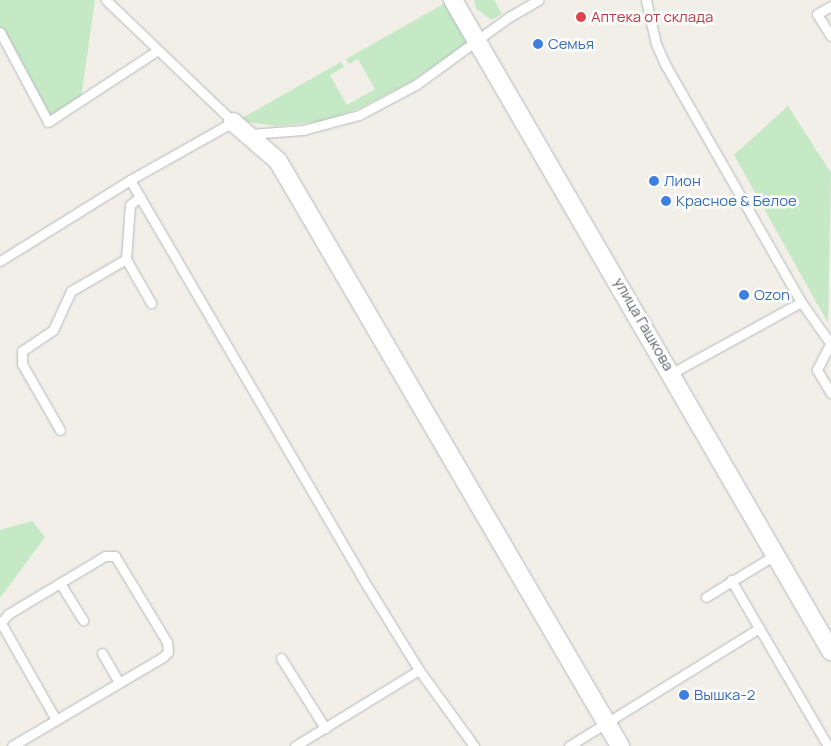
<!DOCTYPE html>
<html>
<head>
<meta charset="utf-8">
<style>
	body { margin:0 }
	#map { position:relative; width:831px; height:746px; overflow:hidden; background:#f1efe8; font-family:Manrope,sans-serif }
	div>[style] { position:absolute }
	.green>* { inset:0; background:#c5e8c5 }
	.roads { filter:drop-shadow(0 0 1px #b5b8bc) drop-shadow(0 0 1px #b5b8bc) }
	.lane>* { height:9px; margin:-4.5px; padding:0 4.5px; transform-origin:4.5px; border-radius:4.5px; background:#fff }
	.street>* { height:18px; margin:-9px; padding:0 9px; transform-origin:9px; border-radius:9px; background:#fff }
	.dots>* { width:14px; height:14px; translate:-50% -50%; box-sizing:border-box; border:2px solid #fff; border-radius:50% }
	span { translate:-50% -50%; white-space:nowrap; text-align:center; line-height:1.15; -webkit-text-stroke:5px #fff; paint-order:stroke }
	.health-label { font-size:15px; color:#be3a42 }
	.left { translate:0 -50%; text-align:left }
	.shop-label { font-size:15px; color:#366cbe }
	.street-label { font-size:15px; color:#5f6368 }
</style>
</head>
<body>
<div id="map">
	<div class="green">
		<i style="clip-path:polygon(0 0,95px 0,81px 98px,49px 120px,0 28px)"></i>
		<i style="clip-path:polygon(474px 0,494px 0,502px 14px,492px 20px,476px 9px)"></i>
		<i style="clip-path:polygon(447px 2px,472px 40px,409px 83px,360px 108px,325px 121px,277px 126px,246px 122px,242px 118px,341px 62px,344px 67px,330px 75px,347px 105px,375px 89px,358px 59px,349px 64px,346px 59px)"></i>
		<i style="clip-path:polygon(788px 106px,831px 173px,828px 323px,734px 155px)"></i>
		<i style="clip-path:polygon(32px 521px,45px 537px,0 598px,0 530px)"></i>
	</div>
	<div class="roads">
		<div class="lane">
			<i style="left:106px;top:0;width:176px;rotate:43.8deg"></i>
			<i style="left:233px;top:122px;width:118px;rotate:150.6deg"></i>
			<i style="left:646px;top:0;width:45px;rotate:77.2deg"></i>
			<i style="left:656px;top:44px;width:24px;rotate:66deg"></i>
			<i style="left:666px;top:66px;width:272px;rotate:60.2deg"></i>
			<i style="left:801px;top:302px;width:52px;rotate:54.5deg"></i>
			<i style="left:831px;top:6px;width:16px;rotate:150deg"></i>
			<i style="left:817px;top:14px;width:26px;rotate:58deg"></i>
			<i style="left:0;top:32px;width:102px;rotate:61.9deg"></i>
			<i style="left:48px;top:122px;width:131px;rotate:-33.2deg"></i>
			<i style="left:250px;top:134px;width:53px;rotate:-4.3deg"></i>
			<i style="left:303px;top:130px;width:58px;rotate:-15deg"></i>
			<i style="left:359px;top:115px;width:66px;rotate:-28.1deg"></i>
			<i style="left:417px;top:84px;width:114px;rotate:-36.1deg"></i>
			<i style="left:509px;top:17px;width:34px;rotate:-30deg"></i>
			<i style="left:126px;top:259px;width:51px;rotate:60.4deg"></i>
			<i style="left:0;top:261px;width:153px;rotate:-31.9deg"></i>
			<i style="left:130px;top:180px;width:458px;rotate:59.7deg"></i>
			<i style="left:361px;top:576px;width:110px;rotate:58.3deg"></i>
			<i style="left:419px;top:670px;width:94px;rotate:54.1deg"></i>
			<i style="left:830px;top:344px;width:29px;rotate:117deg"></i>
			<i style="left:817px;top:370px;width:27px;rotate:59deg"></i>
			<i style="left:672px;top:373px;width:147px;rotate:-28.8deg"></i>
			<i style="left:60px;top:430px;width:76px;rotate:-119.9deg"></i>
			<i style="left:22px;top:364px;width:13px;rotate:-90deg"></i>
			<i style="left:22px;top:351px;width:37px;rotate:-34deg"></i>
			<i style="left:53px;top:330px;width:43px;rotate:-65.2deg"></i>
			<i style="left:71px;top:291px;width:64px;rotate:-30.2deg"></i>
			<i style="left:126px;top:259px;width:54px;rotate:-85.8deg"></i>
			<i style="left:130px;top:205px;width:13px;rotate:-39deg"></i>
			<i style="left:731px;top:580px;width:192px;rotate:59.7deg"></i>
			<i style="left:60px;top:583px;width:44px;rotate:58.1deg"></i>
			<i style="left:706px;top:597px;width:81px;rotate:-31.3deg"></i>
			<i style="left:102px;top:653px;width:34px;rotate:60deg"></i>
			<i style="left:281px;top:658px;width:83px;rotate:57.8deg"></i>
			<i style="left:12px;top:746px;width:175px;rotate:-30.5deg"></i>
			<i style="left:163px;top:657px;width:7px;rotate:-45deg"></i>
			<i style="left:168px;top:652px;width:10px;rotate:-96deg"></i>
			<i style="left:167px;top:642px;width:100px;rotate:-121.2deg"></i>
			<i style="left:115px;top:556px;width:10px;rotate:180deg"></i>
			<i style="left:105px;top:556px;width:113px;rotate:149.1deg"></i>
			<i style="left:8px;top:614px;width:11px;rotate:128deg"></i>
			<i style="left:1px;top:623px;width:112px;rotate:60.4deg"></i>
			<i style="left:295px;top:746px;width:145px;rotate:-31.5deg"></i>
			<i style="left:569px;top:746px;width:224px;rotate:-31.8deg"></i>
		</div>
		<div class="street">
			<i style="left:453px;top:0;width:753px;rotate:59.86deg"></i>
			<i style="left:233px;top:122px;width:60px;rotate:40.9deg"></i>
			<i style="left:278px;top:161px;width:678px;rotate:59.69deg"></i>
		</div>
	</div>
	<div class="dots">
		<i style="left:581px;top:17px;background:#e0444e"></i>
		<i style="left:538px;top:44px;background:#3f7fe0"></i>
		<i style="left:654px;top:181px;background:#3f7fe0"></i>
		<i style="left:666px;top:201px;background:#3f7fe0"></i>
		<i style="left:744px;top:295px;background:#3f7fe0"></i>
		<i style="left:684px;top:695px;background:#3f7fe0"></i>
	</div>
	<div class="health-label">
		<span class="left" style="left:591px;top:17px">Аптека от склада</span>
	</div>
	<div class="shop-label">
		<span class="left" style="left:548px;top:44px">Семья</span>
		<span class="left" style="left:664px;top:181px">Лион</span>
		<span class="left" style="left:676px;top:201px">Красное &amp; Белое</span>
		<span class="left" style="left:754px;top:295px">Ozon</span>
		<span class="left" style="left:694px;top:695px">Вышка-2</span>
	</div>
	<div class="street-label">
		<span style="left:644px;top:324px;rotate:60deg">улица Гашкова</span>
	</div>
</div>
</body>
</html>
